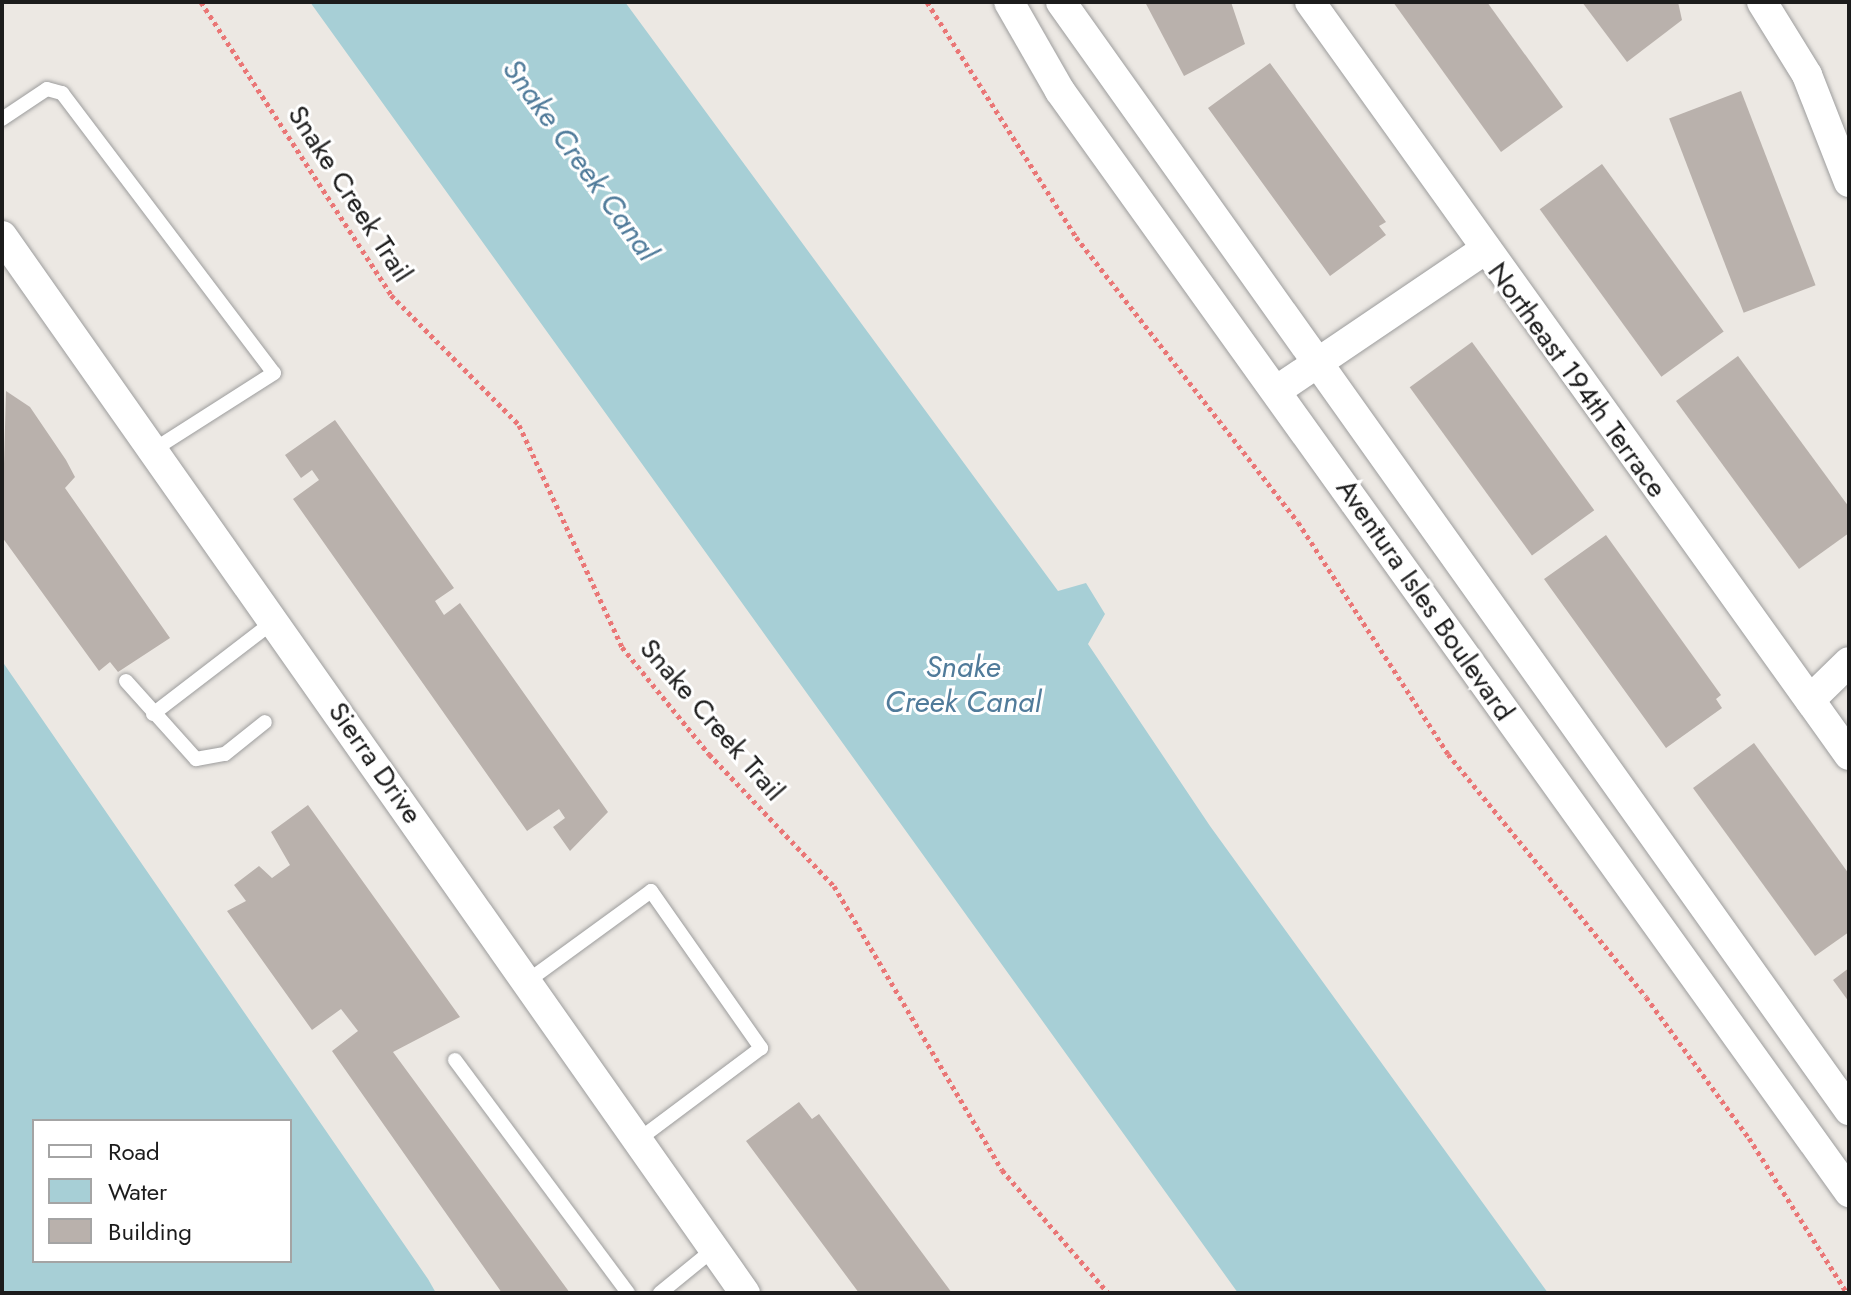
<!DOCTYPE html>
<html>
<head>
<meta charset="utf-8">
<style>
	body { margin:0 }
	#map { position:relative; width:1851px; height:1295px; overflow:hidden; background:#ece8e3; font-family:Jost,sans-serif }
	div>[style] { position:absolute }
	.water>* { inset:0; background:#a7cfd6 }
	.building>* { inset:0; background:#b9b1ac; transform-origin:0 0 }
	.path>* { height:5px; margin-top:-2.5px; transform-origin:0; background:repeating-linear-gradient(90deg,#ea7676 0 4px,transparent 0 8px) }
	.roads { filter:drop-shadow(0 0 2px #9d9d9d) drop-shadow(0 0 2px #9d9d9d) }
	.service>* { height:14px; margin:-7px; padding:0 7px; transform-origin:7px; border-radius:7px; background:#fff }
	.minor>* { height:30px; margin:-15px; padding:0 15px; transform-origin:15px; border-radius:15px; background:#fff }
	span { translate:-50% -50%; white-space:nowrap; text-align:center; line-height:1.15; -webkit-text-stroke:6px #fff; paint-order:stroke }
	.street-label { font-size:28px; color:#1c1c1c }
	.water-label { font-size:30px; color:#507b9a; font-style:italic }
	.frame { position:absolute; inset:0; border:4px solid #1c1c1c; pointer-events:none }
	.legend { position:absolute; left:32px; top:1119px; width:260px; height:144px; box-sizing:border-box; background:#fff; border:2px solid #a4a4a4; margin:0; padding:10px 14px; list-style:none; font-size:24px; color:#1c1c1c }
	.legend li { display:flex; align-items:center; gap:16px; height:40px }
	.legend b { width:40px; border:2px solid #a4a4a4 }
</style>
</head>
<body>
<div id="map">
	<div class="water">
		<i style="clip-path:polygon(310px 2px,625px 2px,1058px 591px,1086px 583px,1105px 614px,1088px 644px,1210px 826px,1548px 1293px,1238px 1293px)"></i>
		<i style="clip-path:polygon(evenodd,2px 661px,428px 1279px,436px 1293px,2px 1293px,2px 661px,34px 1121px,290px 1121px,290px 1261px,34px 1261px,34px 1121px)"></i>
	</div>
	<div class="building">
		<i style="clip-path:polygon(1145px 2px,1231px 2px,1245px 44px,1184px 76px)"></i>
		<i style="clip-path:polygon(1393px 2px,1487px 2px,1563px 107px,1501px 152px)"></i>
		<i style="clip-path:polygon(1582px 2px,1678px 2px,1682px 20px,1627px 62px)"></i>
		<i style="clip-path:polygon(1270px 63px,1386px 222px,1379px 226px,1386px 235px,1330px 276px,1208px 108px)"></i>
		<i style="left:1741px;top:91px;width:208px;height:77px;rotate:69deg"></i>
		<i style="left:1602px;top:164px;width:207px;height:77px;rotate:54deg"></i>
		<i style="left:1472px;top:342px;width:208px;height:77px;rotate:54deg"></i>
		<i style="clip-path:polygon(1738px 356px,1849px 507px,1849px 533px,1799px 569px,1676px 401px)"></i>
		<i style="clip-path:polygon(6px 391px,30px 407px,66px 460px,75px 477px,65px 488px,170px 638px,118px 672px,110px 662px,99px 671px,2px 537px)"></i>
		<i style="clip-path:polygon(335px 420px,454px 588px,435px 601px,444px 615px,460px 603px,608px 812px,570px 851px,553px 827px,565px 818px,559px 809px,527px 831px,293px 499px,319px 480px,312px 470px,301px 478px,285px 455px)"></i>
		<i style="clip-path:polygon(1606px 535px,1721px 695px,1716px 699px,1722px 708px,1666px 748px,1544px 579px)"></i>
		<i style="clip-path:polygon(1754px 743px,1849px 874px,1849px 932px,1815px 956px,1693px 788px)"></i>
		<i style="clip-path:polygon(308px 805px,460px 1017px,393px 1052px,570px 1293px,502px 1293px,332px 1051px,358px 1031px,341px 1009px,312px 1030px,227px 911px,246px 901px,234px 885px,259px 866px,272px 878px,290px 865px,271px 832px)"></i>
		<i style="clip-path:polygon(1849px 968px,1849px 1002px,1833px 980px)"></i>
		<i style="clip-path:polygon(799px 1102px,812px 1119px,819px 1114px,952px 1293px,859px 1293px,746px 1141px)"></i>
	</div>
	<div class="path">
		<i style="left:201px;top:2px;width:349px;rotate:57deg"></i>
		<i style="left:391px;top:295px;width:182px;rotate:45.4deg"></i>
		<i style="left:519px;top:425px;width:245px;rotate:65.1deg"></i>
		<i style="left:622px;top:647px;width:138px;rotate:50.9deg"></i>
		<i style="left:709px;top:754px;width:182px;rotate:46.6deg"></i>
		<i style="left:834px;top:886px;width:330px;rotate:59.4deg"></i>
		<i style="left:1002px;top:1170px;width:162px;rotate:49.2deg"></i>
		<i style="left:927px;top:2px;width:278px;rotate:57.6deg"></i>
		<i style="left:1076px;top:237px;width:361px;rotate:52.1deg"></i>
		<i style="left:1298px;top:522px;width:276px;rotate:57.1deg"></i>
		<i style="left:1448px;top:754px;width:313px;rotate:50.8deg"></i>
		<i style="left:1646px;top:997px;width:175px;rotate:53.9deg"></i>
		<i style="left:1749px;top:1138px;width:183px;rotate:57.7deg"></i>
	</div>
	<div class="roads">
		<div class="service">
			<i style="left:2px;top:119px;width:54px;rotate:-33.7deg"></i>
			<i style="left:47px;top:89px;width:16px;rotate:15deg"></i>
			<i style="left:62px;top:93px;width:351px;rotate:52.9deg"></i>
			<i style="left:274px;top:373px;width:143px;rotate:147.5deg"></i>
			<i style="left:126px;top:681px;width:105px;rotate:48.1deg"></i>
			<i style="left:196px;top:759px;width:29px;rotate:-10deg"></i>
			<i style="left:225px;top:754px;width:51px;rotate:-38.7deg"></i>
			<i style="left:153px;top:714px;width:153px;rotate:-37.5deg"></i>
			<i style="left:529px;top:980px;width:151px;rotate:-36.1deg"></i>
			<i style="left:651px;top:891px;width:192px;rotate:55deg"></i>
			<i style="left:761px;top:1048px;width:154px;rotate:143.2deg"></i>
			<i style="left:455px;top:1060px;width:290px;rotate:53.4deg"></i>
			<i style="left:660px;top:1293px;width:70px;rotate:-39.2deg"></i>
		</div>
		<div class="minor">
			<i style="left:1009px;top:2px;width:103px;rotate:60.2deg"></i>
			<i style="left:1060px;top:91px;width:1355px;rotate:54.37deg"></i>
			<i style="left:1061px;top:2px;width:1360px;rotate:54.58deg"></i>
			<i style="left:1310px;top:2px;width:926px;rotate:54.4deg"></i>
			<i style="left:1762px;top:2px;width:86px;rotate:58.3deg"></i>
			<i style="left:1807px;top:75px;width:115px;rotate:68.6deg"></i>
			<i style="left:2px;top:236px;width:1292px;rotate:54.9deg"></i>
			<i style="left:1276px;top:391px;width:250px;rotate:-34.1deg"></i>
			<i style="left:1810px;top:700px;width:54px;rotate:-44.3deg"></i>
		</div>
	</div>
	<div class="street-label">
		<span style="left:350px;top:194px;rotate:57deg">Snake Creek Trail</span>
		<span style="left:1577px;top:380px;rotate:54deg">Northeast 194th Terrace</span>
		<span style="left:1425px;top:600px;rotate:55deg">Aventura Isles Boulevard</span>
		<span style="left:712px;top:720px;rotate:49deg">Snake Creek Trail</span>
		<span style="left:375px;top:763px;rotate:55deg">Sierra Drive</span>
	</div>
	<div class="water-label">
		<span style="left:580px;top:160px;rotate:54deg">Snake Creek Canal</span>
		<span style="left:963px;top:684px">Snake<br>Creek Canal</span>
	</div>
	<div class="frame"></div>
	<ul class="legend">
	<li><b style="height:10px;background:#fff"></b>Road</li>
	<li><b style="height:22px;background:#a7cfd6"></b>Water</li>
	<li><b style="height:22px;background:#b9b1ac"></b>Building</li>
	</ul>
</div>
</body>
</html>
